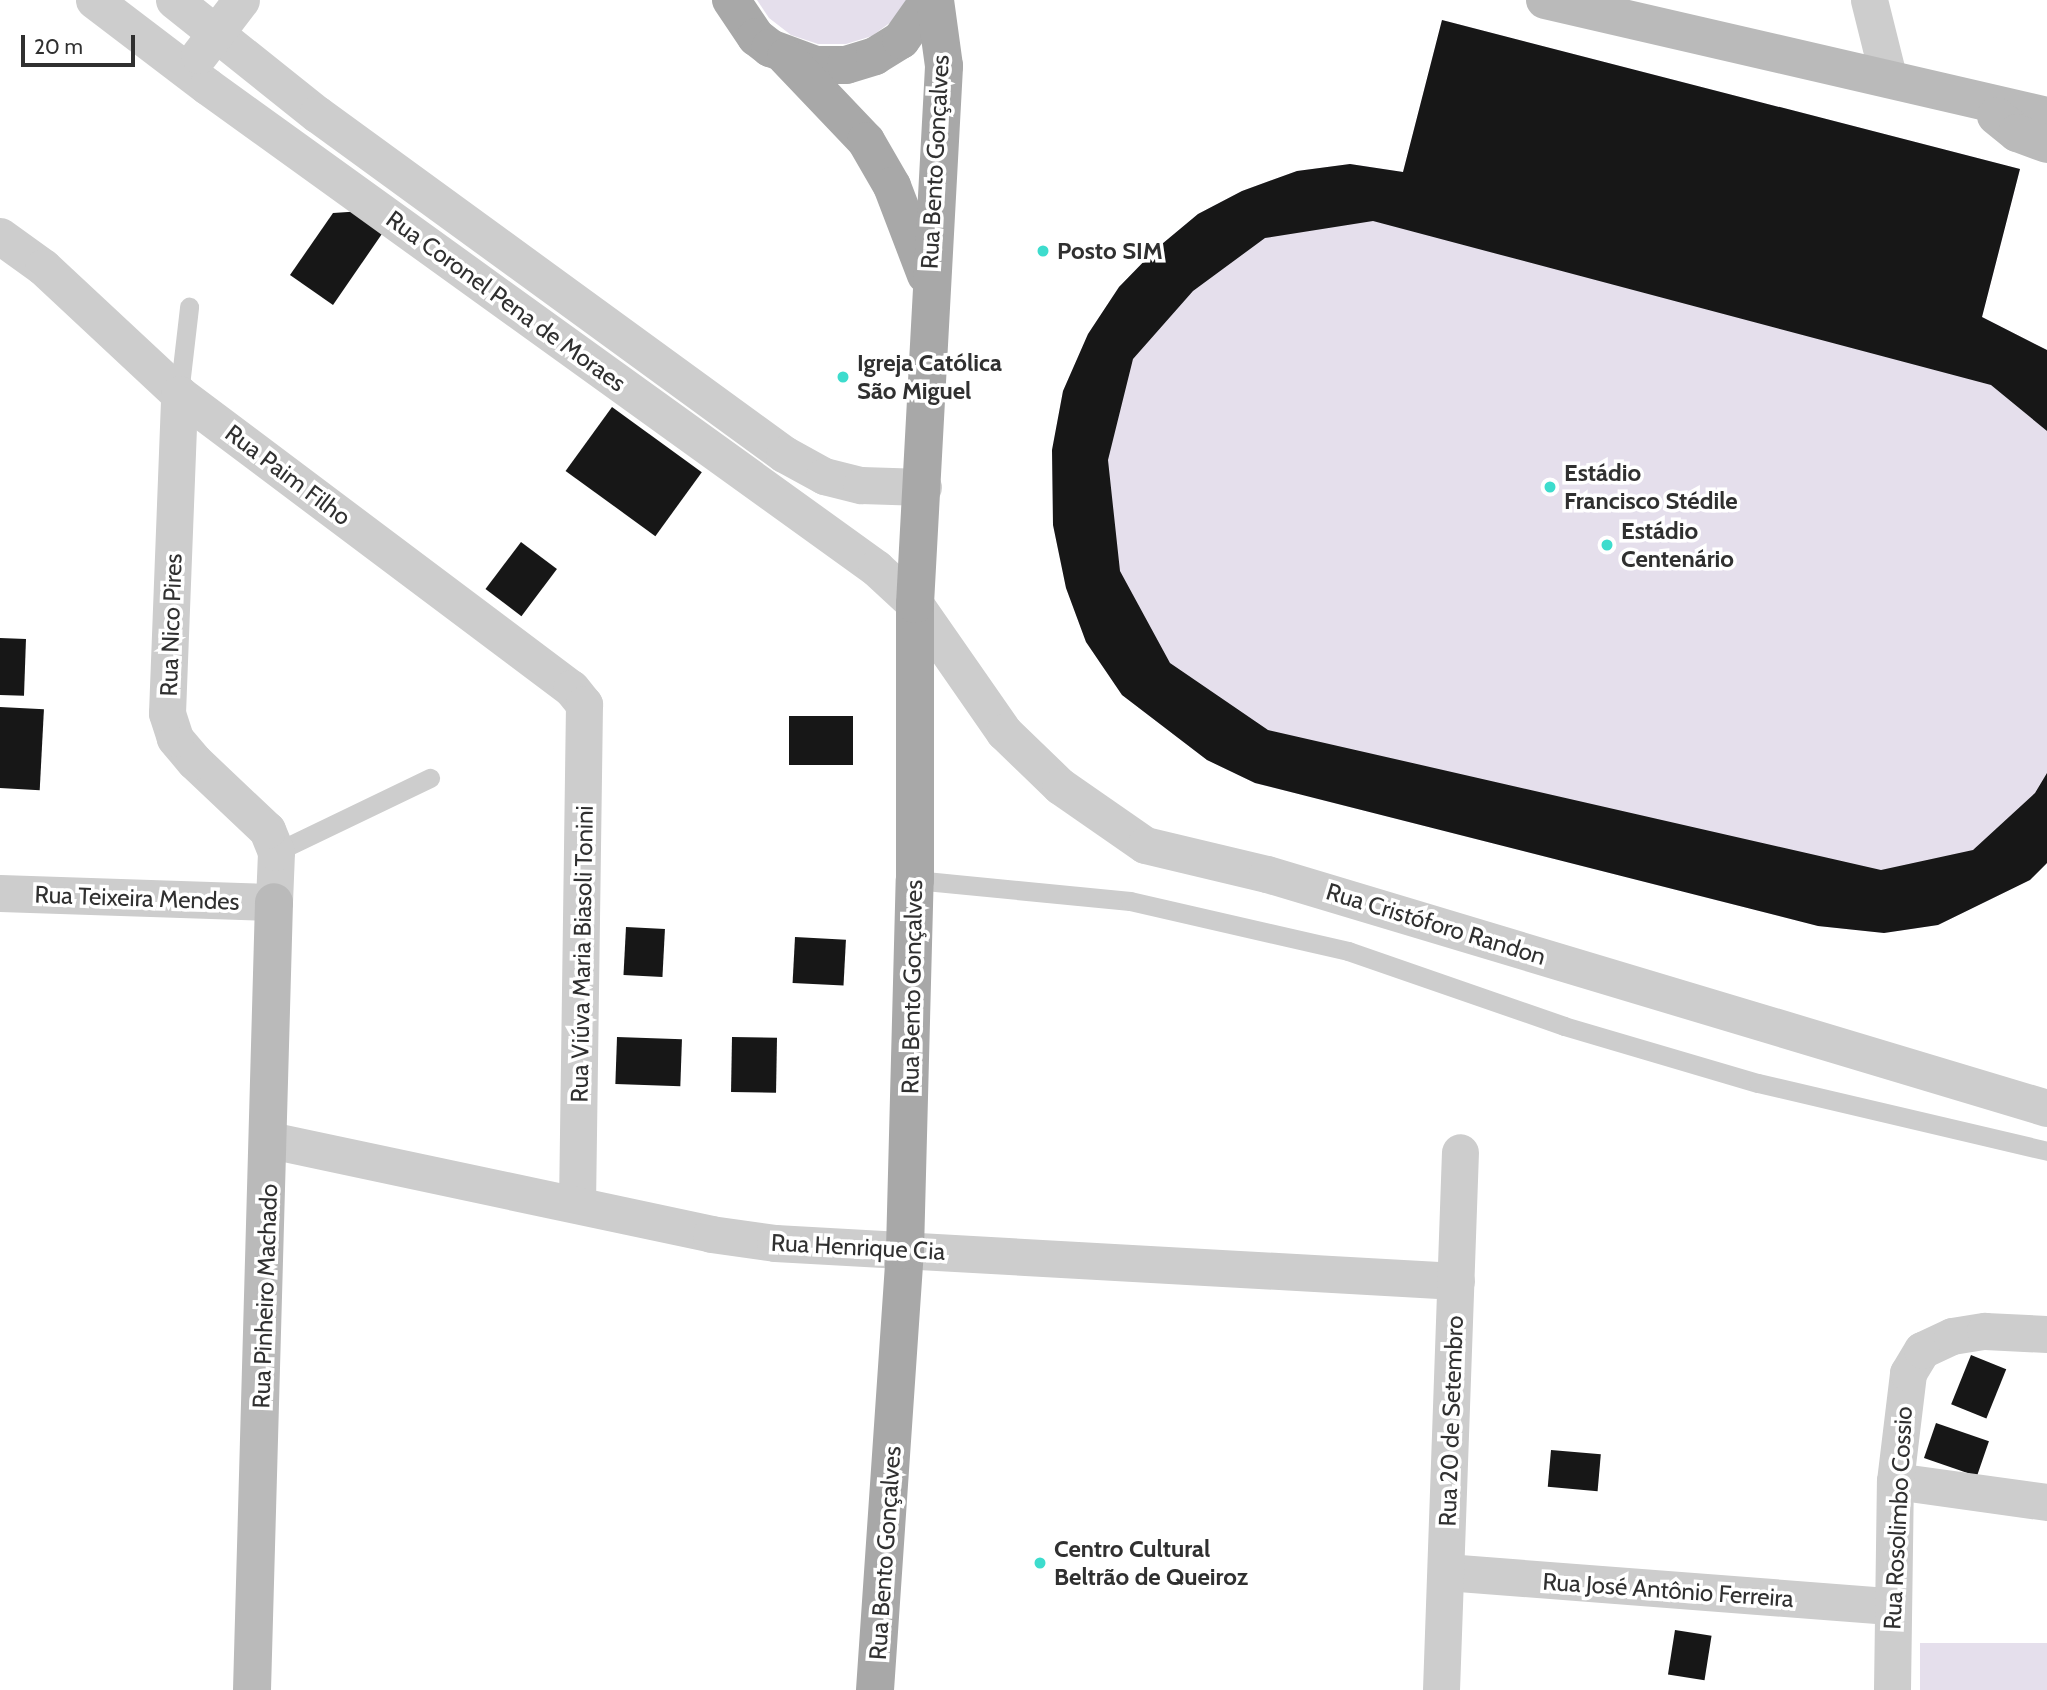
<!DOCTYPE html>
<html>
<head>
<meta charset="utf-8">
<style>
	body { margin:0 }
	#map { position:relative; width:2047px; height:1690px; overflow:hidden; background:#fff; font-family:Cabin,sans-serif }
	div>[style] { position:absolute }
	.green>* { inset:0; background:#e5dfec; transform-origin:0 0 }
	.building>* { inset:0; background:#171717; transform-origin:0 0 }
	.lane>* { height:19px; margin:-9.5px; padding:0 9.5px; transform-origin:9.5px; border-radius:9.5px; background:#cdcdcd }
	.street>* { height:37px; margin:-18.5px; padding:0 18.5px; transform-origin:18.5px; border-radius:18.5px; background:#cdcdcd }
	.secondary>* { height:38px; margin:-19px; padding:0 19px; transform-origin:19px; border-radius:19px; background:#bababa }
	.primary>* { height:38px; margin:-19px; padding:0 19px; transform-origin:19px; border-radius:19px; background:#a8a8a8 }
	.dots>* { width:19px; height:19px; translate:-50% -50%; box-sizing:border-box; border:4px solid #fff; border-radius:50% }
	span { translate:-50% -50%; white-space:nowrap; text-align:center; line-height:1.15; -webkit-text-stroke:7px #fff; paint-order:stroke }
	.street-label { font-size:24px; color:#303030 }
	.poi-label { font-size:24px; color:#303030; font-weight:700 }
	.left { translate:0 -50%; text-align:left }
	.scale { position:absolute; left:21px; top:35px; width:114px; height:32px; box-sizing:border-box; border:4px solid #303030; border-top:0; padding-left:9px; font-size:21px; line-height:24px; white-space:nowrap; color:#303030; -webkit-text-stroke:5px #fff; paint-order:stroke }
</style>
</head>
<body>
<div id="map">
	<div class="green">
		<i style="clip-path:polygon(757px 0,908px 0,895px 19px,872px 36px,846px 44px,818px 44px,791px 35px,769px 18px)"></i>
		<i style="clip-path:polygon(1442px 20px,2020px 169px,1982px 317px,2047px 350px,2047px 863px,2030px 880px,1938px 925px,1884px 933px,1818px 926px,1255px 783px,1207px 760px,1122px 695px,1086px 642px,1066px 588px,1053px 525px,1052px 450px,1063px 391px,1088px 334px,1119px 287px,1156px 249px,1198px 214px,1242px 191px,1297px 171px,1350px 164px,1403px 172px)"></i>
		<i style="left:2047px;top:1643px;width:47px;height:127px;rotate:90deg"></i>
	</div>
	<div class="building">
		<i style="clip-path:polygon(1442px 20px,2020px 169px,1982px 317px,2047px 350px,2047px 431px,1991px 385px,1373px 221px,1265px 238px,1193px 291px,1133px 359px,1108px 460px,1120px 571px,1170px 663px,1268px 730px,1881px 870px,1973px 850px,2035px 793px,2047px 773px,2047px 863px,2030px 880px,1938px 925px,1884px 933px,1818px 926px,1255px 783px,1207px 760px,1122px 695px,1086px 642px,1066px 588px,1053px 525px,1052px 450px,1063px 391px,1088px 334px,1119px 287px,1156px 249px,1198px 214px,1242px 191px,1297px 171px,1350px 164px,1403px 172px)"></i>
		<i style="clip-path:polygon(363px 211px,386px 228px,333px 305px,290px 275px,333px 213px)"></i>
		<i style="left:612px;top:407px;width:111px;height:79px;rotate:36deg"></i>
		<i style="left:521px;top:542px;width:45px;height:59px;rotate:37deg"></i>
		<i style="left:0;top:638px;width:26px;height:57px;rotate:2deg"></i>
		<i style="left:0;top:707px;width:44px;height:81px;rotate:3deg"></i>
		<i style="left:789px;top:716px;width:64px;height:49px"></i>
		<i style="left:626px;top:927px;width:39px;height:48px;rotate:3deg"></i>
		<i style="left:795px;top:937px;width:51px;height:46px;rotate:3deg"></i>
		<i style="left:617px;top:1037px;width:65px;height:47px;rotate:2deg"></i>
		<i style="left:732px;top:1037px;width:45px;height:55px;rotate:1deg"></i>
		<i style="left:1971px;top:1355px;width:38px;height:53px;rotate:22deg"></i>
		<i style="left:1936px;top:1423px;width:56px;height:37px;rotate:19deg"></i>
		<i style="left:1551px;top:1450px;width:50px;height:37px;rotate:5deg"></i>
		<i style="left:1675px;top:1630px;width:37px;height:45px;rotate:9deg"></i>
	</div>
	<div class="lane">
		<i style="left:179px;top:394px;width:88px;rotate:-83.4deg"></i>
		<i style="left:276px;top:852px;width:171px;rotate:-25.7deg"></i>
		<i style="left:915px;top:880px;width:216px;rotate:5.6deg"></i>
		<i style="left:1130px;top:901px;width:224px;rotate:12.9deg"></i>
		<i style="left:1348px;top:951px;width:229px;rotate:19.1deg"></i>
		<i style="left:1564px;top:1026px;width:202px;rotate:16.4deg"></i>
		<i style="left:1758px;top:1083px;width:297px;rotate:13.2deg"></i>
	</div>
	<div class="street">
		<i style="left:94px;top:0;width:142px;rotate:37.3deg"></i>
		<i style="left:207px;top:86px;width:825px;rotate:35.77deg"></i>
		<i style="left:876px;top:568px;width:53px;rotate:42.7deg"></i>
		<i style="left:915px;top:604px;width:156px;rotate:55.2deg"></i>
		<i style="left:1004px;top:732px;width:78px;rotate:44deg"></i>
		<i style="left:1060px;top:786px;width:103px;rotate:34.8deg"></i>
		<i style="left:1145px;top:845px;width:125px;rotate:13.4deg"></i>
		<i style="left:1267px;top:874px;width:814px;rotate:16.7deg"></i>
		<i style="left:174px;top:0;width:183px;rotate:38.6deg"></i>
		<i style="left:317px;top:114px;width:578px;rotate:36.06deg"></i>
		<i style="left:784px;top:454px;width:46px;rotate:28.8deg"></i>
		<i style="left:824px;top:476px;width:38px;rotate:14deg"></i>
		<i style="left:861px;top:485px;width:62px;rotate:1.8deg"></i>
		<i style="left:1869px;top:0;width:78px;rotate:76deg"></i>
		<i style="left:199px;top:55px;width:69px;rotate:-52.6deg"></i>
		<i style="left:0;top:236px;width:53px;rotate:35.8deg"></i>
		<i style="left:43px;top:267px;width:186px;rotate:43deg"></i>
		<i style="left:179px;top:394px;width:490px;rotate:36.9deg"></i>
		<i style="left:571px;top:688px;width:21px;rotate:51deg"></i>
		<i style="left:584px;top:704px;width:500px;rotate:90.8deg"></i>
		<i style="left:0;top:893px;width:274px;rotate:1.9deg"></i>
		<i style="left:274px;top:902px;width:50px;rotate:-87.7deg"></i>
		<i style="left:276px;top:852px;width:24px;rotate:-112deg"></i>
		<i style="left:267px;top:830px;width:100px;rotate:-136.6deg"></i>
		<i style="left:194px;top:761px;width:30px;rotate:-130deg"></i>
		<i style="left:175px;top:738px;width:26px;rotate:-108deg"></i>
		<i style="left:167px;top:713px;width:319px;rotate:-87.8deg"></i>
		<i style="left:270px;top:1140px;width:451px;rotate:12deg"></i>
		<i style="left:711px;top:1234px;width:65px;rotate:8deg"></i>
		<i style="left:775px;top:1243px;width:682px;rotate:3.19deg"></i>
		<i style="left:1895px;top:1481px;width:153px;rotate:7.9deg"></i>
		<i style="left:1446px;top:1572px;width:445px;rotate:4.4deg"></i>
		<i style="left:1441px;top:1690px;width:538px;rotate:-87.98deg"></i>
		<i style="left:1892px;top:1690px;width:209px;rotate:-89.2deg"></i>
		<i style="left:1895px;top:1481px;width:109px;rotate:-83.1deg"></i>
		<i style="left:1908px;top:1373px;width:27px;rotate:-59deg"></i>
		<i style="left:1922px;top:1350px;width:33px;rotate:-25deg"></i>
		<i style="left:1952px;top:1336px;width:33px;rotate:-9deg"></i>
		<i style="left:1985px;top:1331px;width:62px;rotate:2.8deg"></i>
	</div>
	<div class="secondary">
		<i style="left:1545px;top:0;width:515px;rotate:13.01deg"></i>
		<i style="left:1996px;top:116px;width:27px;rotate:39deg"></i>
		<i style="left:2017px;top:133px;width:32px;rotate:20deg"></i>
		<i style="left:252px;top:1690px;width:788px;rotate:-88.4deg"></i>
	</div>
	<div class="primary">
		<i style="left:731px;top:0;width:45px;rotate:56deg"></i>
		<i style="left:756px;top:37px;width:18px;rotate:38deg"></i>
		<i style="left:770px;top:48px;width:49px;rotate:20.3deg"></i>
		<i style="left:816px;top:65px;width:30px"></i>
		<i style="left:846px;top:65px;width:30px;rotate:-17deg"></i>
		<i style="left:875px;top:56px;width:31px;rotate:-32deg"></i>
		<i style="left:901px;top:40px;width:49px;rotate:-55deg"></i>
		<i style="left:786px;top:57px;width:116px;rotate:46.4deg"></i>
		<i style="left:866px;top:141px;width:52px;rotate:60deg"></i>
		<i style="left:892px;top:186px;width:95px;rotate:69.1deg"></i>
		<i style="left:875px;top:1690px;width:441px;rotate:-86.1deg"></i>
		<i style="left:905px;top:1250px;width:370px;rotate:-88.5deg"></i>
		<i style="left:915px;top:880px;width:276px;rotate:-90deg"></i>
		<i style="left:915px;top:604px;width:539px;rotate:-86.91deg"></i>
		<i style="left:944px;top:66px;width:67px;rotate:-97.8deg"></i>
	</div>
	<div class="dots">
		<i style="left:1043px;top:251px;background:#3ddccd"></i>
		<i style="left:843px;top:377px;background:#3ddccd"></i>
		<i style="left:1550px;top:487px;background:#3ddccd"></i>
		<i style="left:1607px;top:545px;background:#3ddccd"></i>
		<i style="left:1040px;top:1563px;background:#3ddccd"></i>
	</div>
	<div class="street-label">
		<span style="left:935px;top:162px;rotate:-87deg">Rua Bento Gonçalves</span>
		<span style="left:506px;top:301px;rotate:36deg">Rua Coronel Pena de Moraes</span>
		<span style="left:288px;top:475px;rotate:37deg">Rua Paim Filho</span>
		<span style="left:171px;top:625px;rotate:-88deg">Rua Nico Pires</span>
		<span style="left:137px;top:898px;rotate:2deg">Rua Teixeira Mendes</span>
		<span style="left:1436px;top:924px;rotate:17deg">Rua Cristóforo Randon</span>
		<span style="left:582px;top:954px;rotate:-89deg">Rua Viúva Maria Biasoli Tonini</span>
		<span style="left:912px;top:987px;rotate:-89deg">Rua Bento Gonçalves</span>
		<span style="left:858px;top:1247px;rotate:3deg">Rua Henrique Cia</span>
		<span style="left:265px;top:1296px;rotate:-88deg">Rua Pinheiro Machado</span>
		<span style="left:1451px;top:1421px;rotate:-88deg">Rua 20 de Setembro</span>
		<span style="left:1898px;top:1518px;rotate:-87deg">Rua Rosolimbo Cossio</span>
		<span style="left:885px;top:1553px;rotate:-86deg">Rua Bento Gonçalves</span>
		<span style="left:1668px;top:1590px;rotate:4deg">Rua José Antônio Ferreira</span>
	</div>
	<div class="poi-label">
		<span class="left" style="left:1057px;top:251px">Posto SIM</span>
		<span class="left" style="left:857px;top:377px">Igreja Católica<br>São Miguel</span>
		<span class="left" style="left:1564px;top:487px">Estádio<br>Francisco Stédile</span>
		<span class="left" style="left:1621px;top:545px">Estádio<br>Centenário</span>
		<span class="left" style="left:1054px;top:1563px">Centro Cultural<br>Beltrão de Queiroz</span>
	</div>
	<div class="scale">20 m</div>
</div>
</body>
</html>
